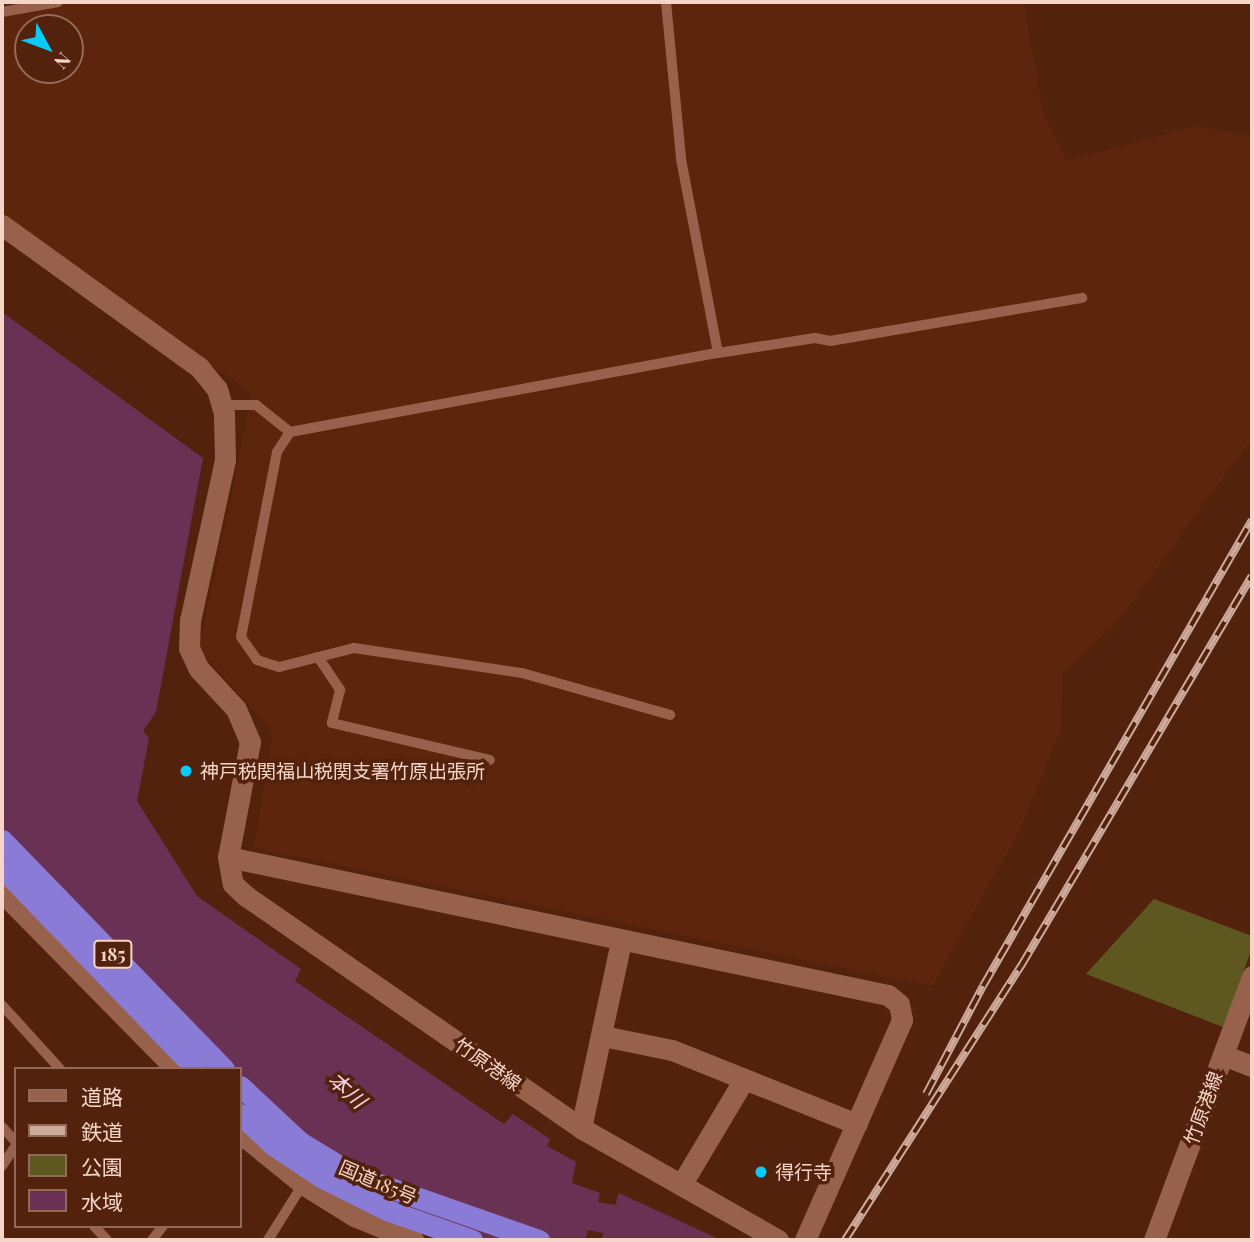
<!DOCTYPE html>
<html>
<head>
<meta charset="utf-8">
<style>
	body { margin:0 }
	#map { position:relative; width:1254px; height:1242px; overflow:hidden; background:#52220c; font-family:"Playfair Display","Noto Sans JP",serif }
	div>[style] { position:absolute }
	.built>* { inset:0; background:#5d250c }
	.green>* { inset:0; background:#5e5820 }
	.water>* { inset:0; background:#693255 }
	.service>* { height:10px; margin:-5px; padding:0 5px; transform-origin:5px; border-radius:5px; background:#98614b }
	.minor>* { height:21px; margin:-10.5px; padding:0 10.5px; transform-origin:10.5px; border-radius:10.5px; background:#98614b }
	.tertiary>* { height:21px; margin:-10.5px; padding:0 10.5px; transform-origin:10.5px; border-radius:10.5px; background:#98614b }
	.secondary>* { height:21px; margin:-10.5px; padding:0 10.5px; transform-origin:10.5px; border-radius:10.5px; background:#98614b }
	.trunk>* { height:21px; margin:-10.5px; padding:0 10.5px; transform-origin:10.5px; border-radius:10.5px; background:#8a7cd6 }
	.rail>* { height:8px; margin-top:-4px; transform-origin:0; background:repeating-linear-gradient(90deg,#52220c 0 16px,#ceaa9b 0 32px); box-sizing:border-box; border-block:2px solid #ceaa9b }
	.dots>* { width:19px; height:19px; translate:-50% -50%; box-sizing:border-box; border:4px solid #52220c; border-radius:50% }
	span { translate:-50% -50%; white-space:nowrap; text-align:center; line-height:1.15; -webkit-text-stroke:7px #52220c; paint-order:stroke }
	.shield-label span { padding:2px 5px; background:#52220c; border:2px solid; border-radius:5px; -webkit-text-stroke-width:0 }
	.shield-label { font-size:18px; color:#f5d5c8; font-weight:700 }
	.poi-label { font-size:19px; color:#f5d5c8 }
	.left { translate:0 -50%; text-align:left }
	.street-label { font-size:19px; color:#f5d5c8 }
	.water-label { font-size:21px; color:#f4d0e5; font-style:italic }
	.frame { position:absolute; inset:0; border:4px solid #f5d5c8; pointer-events:none }
	.legend { position:absolute; left:14px; top:1067px; width:228px; height:161px; box-sizing:border-box; background:#52220c; border:2px solid #936a57; margin:0; padding:9px 12px; list-style:none; font-size:21px; color:#f5d5c8 }
	.legend li { display:flex; align-items:center; gap:14px; height:35px }
	.legend b { width:35px; border:2px solid #936a57 }
	.north { position:absolute; left:14px; top:14px; width:70px; height:70px; box-sizing:border-box; background:#52220c; border:2px solid #936a57; border-radius:50%; rotate:131deg; font-size:19px; font-weight:700; line-height:28px; text-align:center; color:#f5d5c8 }
	.north::after { content:''; display:block; margin:auto; width:24px; height:32px; background:#08cbf9; clip-path:polygon(50% 0,100% 100%,50% 72%,0 100%) }
</style>
</head>
<body>
<div id="map">
	<div class="built">
		<i style="clip-path:polygon(evenodd,2px 2px,1024px 2px,1043px 113px,1067px 161px,1196px 126px,1252px 136px,1252px 438px,1115px 625px,1063px 672px,1061px 729px,1019px 831px,932px 986px,254px 848px,273px 733px,199px 649px,252px 394px,2px 215px,2px 2px,28px 28px,70px 28px,70px 70px,28px 70px,28px 28px)"></i>
	</div>
	<div class="green">
		<i style="clip-path:polygon(1154px 899px,1252px 936px,1252px 948px,1223px 1027px,1086px 974px)"></i>
	</div>
	<div class="water">
		<i style="clip-path:polygon(2px 312px,203px 458px,156px 712px,143px 731px,149px 738px,137px 801px,197px 896px,301px 969px,295px 981px,504px 1124px,513px 1114px,550px 1139px,547px 1146px,576px 1162px,572px 1183px,600px 1193px,598px 1202px,615px 1205px,619px 1193px,721px 1240px,601px 1240px,603px 1233px,588px 1230px,585px 1240px,445px 1240px,240px 1125px,240px 1069px,182px 1069px,2px 881px)"></i>
	</div>
	<div class="service">
		<i style="left:666px;top:2px;width:158px;rotate:84.5deg"></i>
		<i style="left:681px;top:159px;width:197px;rotate:79.2deg"></i>
		<i style="left:2px;top:12px;width:57px;rotate:-10.1deg"></i>
		<i style="left:221px;top:405px;width:35px"></i>
		<i style="left:256px;top:405px;width:43px;rotate:38.5deg"></i>
		<i style="left:290px;top:432px;width:435px;rotate:-10.5deg"></i>
		<i style="left:718px;top:353px;width:98px;rotate:-8.8deg"></i>
		<i style="left:815px;top:338px;width:15px;rotate:11deg"></i>
		<i style="left:830px;top:341px;width:256px;rotate:-9.7deg"></i>
		<i style="left:290px;top:432px;width:24px;rotate:123deg"></i>
		<i style="left:277px;top:452px;width:188px;rotate:101deg"></i>
		<i style="left:241px;top:637px;width:28px;rotate:55deg"></i>
		<i style="left:257px;top:660px;width:23px;rotate:18deg"></i>
		<i style="left:279px;top:667px;width:77px;rotate:-14.2deg"></i>
		<i style="left:354px;top:648px;width:170px;rotate:8.5deg"></i>
		<i style="left:522px;top:673px;width:154px;rotate:15.8deg"></i>
		<i style="left:318px;top:657px;width:40px;rotate:56deg"></i>
		<i style="left:340px;top:690px;width:34px;rotate:104deg"></i>
		<i style="left:332px;top:723px;width:162px;rotate:13.2deg"></i>
		<i style="left:2px;top:1005px;width:86px;rotate:47.8deg"></i>
		<i style="left:2px;top:1127px;width:21px;rotate:47deg"></i>
		<i style="left:2px;top:1166px;width:25px;rotate:-56deg"></i>
		<i style="left:94px;top:1226px;width:19px;rotate:47deg"></i>
		<i style="left:152px;top:1240px;width:18px;rotate:-52deg"></i>
		<i style="left:268px;top:1240px;width:66px;rotate:-58deg"></i>
	</div>
	<div class="minor">
		<i style="left:2px;top:892px;width:248px;rotate:45.5deg"></i>
		<i style="left:603px;top:1036px;width:70px;rotate:11.5deg"></i>
		<i style="left:672px;top:1050px;width:199px;rotate:21.8deg"></i>
		<i style="left:1223px;top:1055px;width:31px;rotate:21deg"></i>
		<i style="left:581px;top:1128px;width:191px;rotate:-77.9deg"></i>
		<i style="left:240px;top:1133px;width:81px;rotate:39deg"></i>
		<i style="left:316px;top:1153px;width:34px;rotate:113deg"></i>
		<i style="left:303px;top:1184px;width:60px;rotate:32.1deg"></i>
		<i style="left:354px;top:1216px;width:64px;rotate:22.1deg"></i>
		<i style="left:681px;top:1185px;width:121px;rotate:-59.2deg"></i>
	</div>
	<div class="tertiary">
		<i style="left:2px;top:225px;width:243px;rotate:35.8deg"></i>
		<i style="left:199px;top:367px;width:28px;rotate:51deg"></i>
		<i style="left:217px;top:389px;width:25px;rotate:74deg"></i>
		<i style="left:224px;top:413px;width:47px;rotate:88.8deg"></i>
		<i style="left:225px;top:460px;width:164px;rotate:102.3deg"></i>
		<i style="left:190px;top:620px;width:28px;rotate:92deg"></i>
		<i style="left:189px;top:648px;width:23px;rotate:65deg"></i>
		<i style="left:199px;top:669px;width:54px;rotate:47.2deg"></i>
		<i style="left:236px;top:709px;width:36px;rotate:67deg"></i>
		<i style="left:250px;top:742px;width:117px;rotate:100.8deg"></i>
		<i style="left:228px;top:857px;width:674px;rotate:11.81deg"></i>
		<i style="left:888px;top:995px;width:14px;rotate:39deg"></i>
		<i style="left:899px;top:1004px;width:16px;rotate:79deg"></i>
		<i style="left:902px;top:1020px;width:240px;rotate:113.8deg"></i>
	</div>
	<div class="secondary">
		<i style="left:228px;top:857px;width:27px;rotate:80deg"></i>
		<i style="left:233px;top:884px;width:18px;rotate:43deg"></i>
		<i style="left:246px;top:896px;width:407px;rotate:34.7deg"></i>
		<i style="left:581px;top:1128px;width:227px;rotate:29.6deg"></i>
		<i style="left:1154px;top:1240px;width:282px;rotate:-69.6deg"></i>
	</div>
	<div class="trunk">
		<i style="left:2px;top:840px;width:319px;rotate:45.9deg"></i>
		<i style="left:2px;top:868px;width:279px;rotate:46deg"></i>
		<i style="left:240px;top:1086px;width:82px;rotate:43deg"></i>
		<i style="left:300px;top:1142px;width:66px;rotate:31.3deg"></i>
		<i style="left:356px;top:1176px;width:194px;rotate:19.3deg"></i>
		<i style="left:240px;top:1114px;width:45px;rotate:43.2deg"></i>
		<i style="left:273px;top:1145px;width:58px;rotate:33.7deg"></i>
		<i style="left:321px;top:1177px;width:74px;rotate:26.6deg"></i>
		<i style="left:387px;top:1210px;width:90px;rotate:19.4deg"></i>
	</div>
	<div class="rail">
		<i style="left:926px;top:1094px;width:122px;rotate:-62.2deg"></i>
		<i style="left:983px;top:986px;width:538px;rotate:-60deg"></i>
		<i style="left:845px;top:1240px;width:326px;rotate:-57.3deg"></i>
		<i style="left:1021px;top:966px;width:453px;rotate:-59.4deg"></i>
	</div>
	<div class="dots">
		<i style="left:186px;top:771px;background:#08cbf9"></i>
		<i style="left:761px;top:1172px;background:#08cbf9"></i>
	</div>
	<div class="shield-label">
		<span style="left:113px;top:954px">185</span>
	</div>
	<div class="poi-label">
		<span class="left" style="left:200px;top:771px">神戸税関福山税関支署竹原出張所</span>
		<span class="left" style="left:775px;top:1172px">得行寺</span>
	</div>
	<div class="street-label">
		<span style="left:488px;top:1064px;rotate:35deg">竹原港線</span>
		<span style="left:1203px;top:1108px;rotate:-70deg">竹原港線</span>
		<span style="left:378px;top:1182px;rotate:23deg">国道185号</span>
	</div>
	<div class="water-label">
		<span style="left:348px;top:1089px;rotate:42deg">本川</span>
	</div>
	<div class="frame"></div>
	<ul class="legend">
	<li><b style="height:9px;background:#98614b"></b>道路</li>
	<li><b style="height:9px;background:#ceaa9b"></b>鉄道</li>
	<li><b style="height:19px;background:#5e5820"></b>公園</li>
	<li><b style="height:19px;background:#693255"></b>水域</li>
	</ul>
	<div class="north">N</div>
</div>
</body>
</html>
